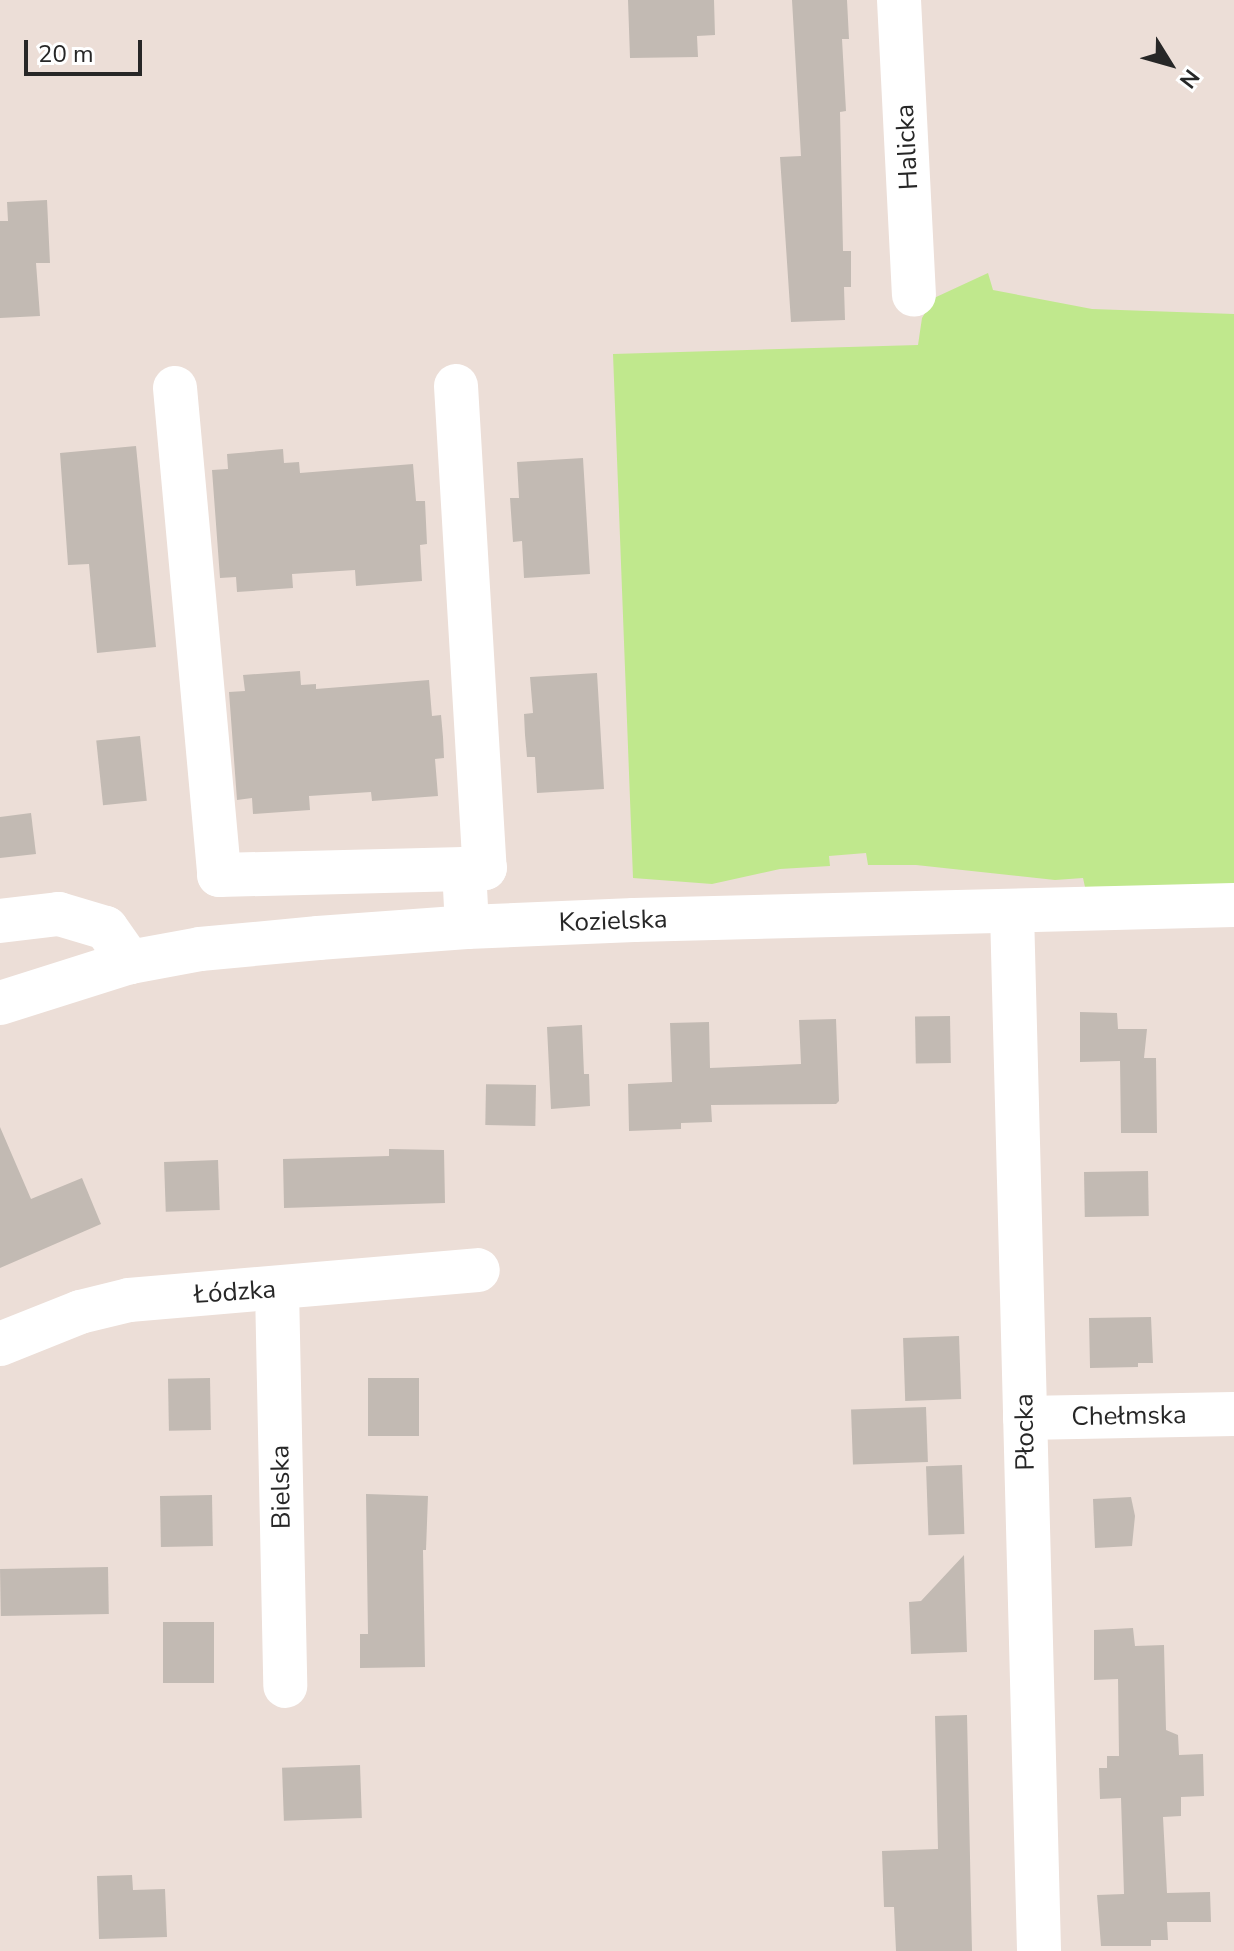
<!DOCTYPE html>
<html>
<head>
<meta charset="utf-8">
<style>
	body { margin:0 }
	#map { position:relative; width:1234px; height:1951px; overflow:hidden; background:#ecded7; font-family:"Nunito Sans",sans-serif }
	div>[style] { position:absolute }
	.green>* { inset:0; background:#c0e88d }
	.building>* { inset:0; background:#c2bab3; transform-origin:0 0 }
	.minor>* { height:44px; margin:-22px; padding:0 22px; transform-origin:22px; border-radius:22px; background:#fff }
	span { translate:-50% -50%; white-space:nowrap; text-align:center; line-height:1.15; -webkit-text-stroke:6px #fff; paint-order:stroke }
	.street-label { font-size:26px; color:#272727 }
	.north { position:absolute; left:1130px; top:24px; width:80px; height:80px; -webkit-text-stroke:6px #fff; paint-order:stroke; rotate:127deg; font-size:22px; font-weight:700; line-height:32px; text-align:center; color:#272727 }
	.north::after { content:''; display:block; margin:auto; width:28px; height:36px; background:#272727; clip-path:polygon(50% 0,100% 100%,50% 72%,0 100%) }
	.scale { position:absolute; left:24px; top:40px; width:118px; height:36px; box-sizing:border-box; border:4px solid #272727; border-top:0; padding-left:10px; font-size:24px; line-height:28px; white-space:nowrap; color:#272727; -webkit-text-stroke:6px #fff; paint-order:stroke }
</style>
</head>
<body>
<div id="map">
	<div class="green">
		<i style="clip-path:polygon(988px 273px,993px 290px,1092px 309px,1234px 314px,1234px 885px,1085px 887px,1083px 878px,1055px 880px,916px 865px,868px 865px,866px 853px,829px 856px,830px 866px,780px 869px,712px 884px,633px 878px,613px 354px,918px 345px,922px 318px,934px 298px)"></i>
	</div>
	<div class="building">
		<i style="clip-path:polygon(628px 0,714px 0,715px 35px,697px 36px,698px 57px,630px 58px)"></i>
		<i style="clip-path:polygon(792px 0,847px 0,849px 39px,842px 39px,846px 111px,840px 112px,843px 251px,851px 251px,851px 287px,844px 287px,845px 320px,791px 322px,780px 157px,801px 156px)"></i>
		<i style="clip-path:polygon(47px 200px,50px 263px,36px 263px,40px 316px,0 318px,0 221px,8px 221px,7px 202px)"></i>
		<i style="clip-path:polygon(136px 446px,156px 647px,97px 653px,89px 564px,68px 565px,60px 453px)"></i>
		<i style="clip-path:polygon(283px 449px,284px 463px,299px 462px,300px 473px,413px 464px,416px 501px,425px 501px,427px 544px,420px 545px,422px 581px,356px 586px,355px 570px,292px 574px,293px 588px,237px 592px,236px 577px,220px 578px,212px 470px,228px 469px,227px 454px)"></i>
		<i style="clip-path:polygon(583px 458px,590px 574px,524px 578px,522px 541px,513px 542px,510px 498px,519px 498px,517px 462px)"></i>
		<i style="clip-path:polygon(300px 671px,301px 685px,316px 684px,316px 689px,429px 680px,432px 716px,441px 715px,443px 737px,444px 758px,435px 759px,438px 796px,372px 801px,371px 792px,309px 796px,310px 810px,253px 814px,252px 798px,237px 800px,229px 692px,245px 691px,243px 675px)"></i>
		<i style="clip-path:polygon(597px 673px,604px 789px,537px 793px,535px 757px,527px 757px,525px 735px,524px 714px,533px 713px,530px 677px)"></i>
		<i style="left:140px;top:736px;width:65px;height:44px;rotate:84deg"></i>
		<i style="clip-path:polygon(31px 813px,36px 854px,0 858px,0 817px)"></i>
		<i style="clip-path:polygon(1080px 1012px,1117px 1013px,1118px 1029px,1147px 1029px,1144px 1058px,1156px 1058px,1157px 1133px,1121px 1133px,1120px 1061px,1080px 1062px)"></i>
		<i style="left:950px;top:1016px;width:47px;height:35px;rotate:89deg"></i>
		<i style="clip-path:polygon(836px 1019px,839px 1101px,836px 1104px,711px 1105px,712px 1122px,681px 1123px,681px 1129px,629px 1131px,628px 1084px,672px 1082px,670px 1023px,709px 1022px,710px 1068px,801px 1064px,799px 1020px)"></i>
		<i style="clip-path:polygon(582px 1025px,584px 1074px,589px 1074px,590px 1106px,551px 1109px,547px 1027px)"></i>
		<i style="left:536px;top:1085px;width:41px;height:50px;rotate:91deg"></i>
		<i style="clip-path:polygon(0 1127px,31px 1199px,82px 1178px,101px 1224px,0 1268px)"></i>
		<i style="clip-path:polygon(389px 1149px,444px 1150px,445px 1203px,284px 1208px,283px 1159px,389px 1156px)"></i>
		<i style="left:218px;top:1160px;width:50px;height:54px;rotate:88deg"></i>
		<i style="left:1148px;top:1171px;width:45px;height:64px;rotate:89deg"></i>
		<i style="clip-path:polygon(1151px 1317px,1153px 1363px,1138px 1363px,1138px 1367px,1090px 1368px,1089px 1318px)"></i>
		<i style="left:959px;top:1336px;width:63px;height:56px;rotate:88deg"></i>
		<i style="left:210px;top:1378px;width:52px;height:42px;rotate:89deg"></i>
		<i style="left:368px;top:1378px;width:51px;height:58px"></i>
		<i style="left:926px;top:1407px;width:55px;height:75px;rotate:88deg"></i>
		<i style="left:962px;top:1465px;width:69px;height:36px;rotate:88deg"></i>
		<i style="clip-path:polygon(366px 1494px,428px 1496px,426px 1550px,423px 1550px,425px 1667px,360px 1668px,360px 1634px,368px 1634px)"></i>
		<i style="left:212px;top:1495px;width:51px;height:52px;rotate:89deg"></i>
		<i style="clip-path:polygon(1131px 1497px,1135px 1516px,1132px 1546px,1095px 1548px,1093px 1499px)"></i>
		<i style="clip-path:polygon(964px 1555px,967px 1652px,911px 1654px,909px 1602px,921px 1601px)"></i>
		<i style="left:108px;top:1567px;width:47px;height:108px;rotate:89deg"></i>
		<i style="left:214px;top:1622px;width:61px;height:51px;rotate:90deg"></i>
		<i style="clip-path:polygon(1133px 1628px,1135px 1646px,1164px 1645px,1166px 1730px,1178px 1735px,1179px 1755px,1203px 1754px,1204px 1796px,1181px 1797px,1181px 1816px,1163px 1817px,1167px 1893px,1210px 1892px,1211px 1922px,1167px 1922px,1168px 1940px,1151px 1940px,1151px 1946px,1101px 1946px,1097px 1895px,1124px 1894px,1121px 1798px,1100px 1799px,1099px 1768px,1107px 1768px,1107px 1756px,1119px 1756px,1118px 1679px,1094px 1680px,1094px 1630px)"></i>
		<i style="clip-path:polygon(967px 1715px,972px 1951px,896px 1951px,894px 1907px,884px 1907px,882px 1851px,938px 1849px,935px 1716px)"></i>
		<i style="left:360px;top:1765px;width:53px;height:78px;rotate:88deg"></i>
		<i style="clip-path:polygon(132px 1875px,133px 1890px,165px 1889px,167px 1937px,99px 1939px,97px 1876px)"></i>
	</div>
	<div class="minor">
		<i style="left:899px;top:0;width:295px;rotate:87.1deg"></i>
		<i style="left:456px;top:386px;width:483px;rotate:86.6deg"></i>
		<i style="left:485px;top:868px;width:21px;rotate:177deg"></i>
		<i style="left:175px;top:388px;width:489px;rotate:84.8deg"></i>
		<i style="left:219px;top:875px;width:245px;rotate:-1.4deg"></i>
		<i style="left:464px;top:869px;width:58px;rotate:87deg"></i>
		<i style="left:1012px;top:912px;width:1039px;rotate:88.51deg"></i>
		<i style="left:0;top:921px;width:59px;rotate:-6.8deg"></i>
		<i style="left:59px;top:914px;width:49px;rotate:16.6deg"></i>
		<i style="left:106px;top:928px;width:42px;rotate:54.8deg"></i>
		<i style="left:0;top:1003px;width:136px;rotate:-17.5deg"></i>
		<i style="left:130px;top:962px;width:71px;rotate:-10.5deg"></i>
		<i style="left:200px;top:949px;width:119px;rotate:-5.3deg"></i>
		<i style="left:318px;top:938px;width:149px;rotate:-4.2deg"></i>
		<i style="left:467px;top:927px;width:167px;rotate:-2.4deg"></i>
		<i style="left:634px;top:920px;width:600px;rotate:-1.43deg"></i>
		<i style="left:277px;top:1289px;width:397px;rotate:88.8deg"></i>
		<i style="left:0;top:1344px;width:86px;rotate:-21.8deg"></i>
		<i style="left:80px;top:1312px;width:50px;rotate:-13.8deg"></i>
		<i style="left:129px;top:1300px;width:350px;rotate:-4.9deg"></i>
		<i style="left:1025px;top:1418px;width:209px;rotate:-1.1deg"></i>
	</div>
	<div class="street-label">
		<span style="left:907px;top:147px;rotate:-93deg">Halicka</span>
		<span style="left:613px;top:921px;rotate:-2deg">Kozielska</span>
		<span style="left:235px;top:1292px;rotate:-4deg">Łódzka</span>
		<span style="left:1129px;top:1416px;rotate:-1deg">Chełmska</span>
		<span style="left:1025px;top:1432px;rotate:-91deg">Płocka</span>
		<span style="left:281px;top:1487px;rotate:-91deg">Bielska</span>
	</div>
	<div class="north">N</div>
	<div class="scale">20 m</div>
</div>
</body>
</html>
